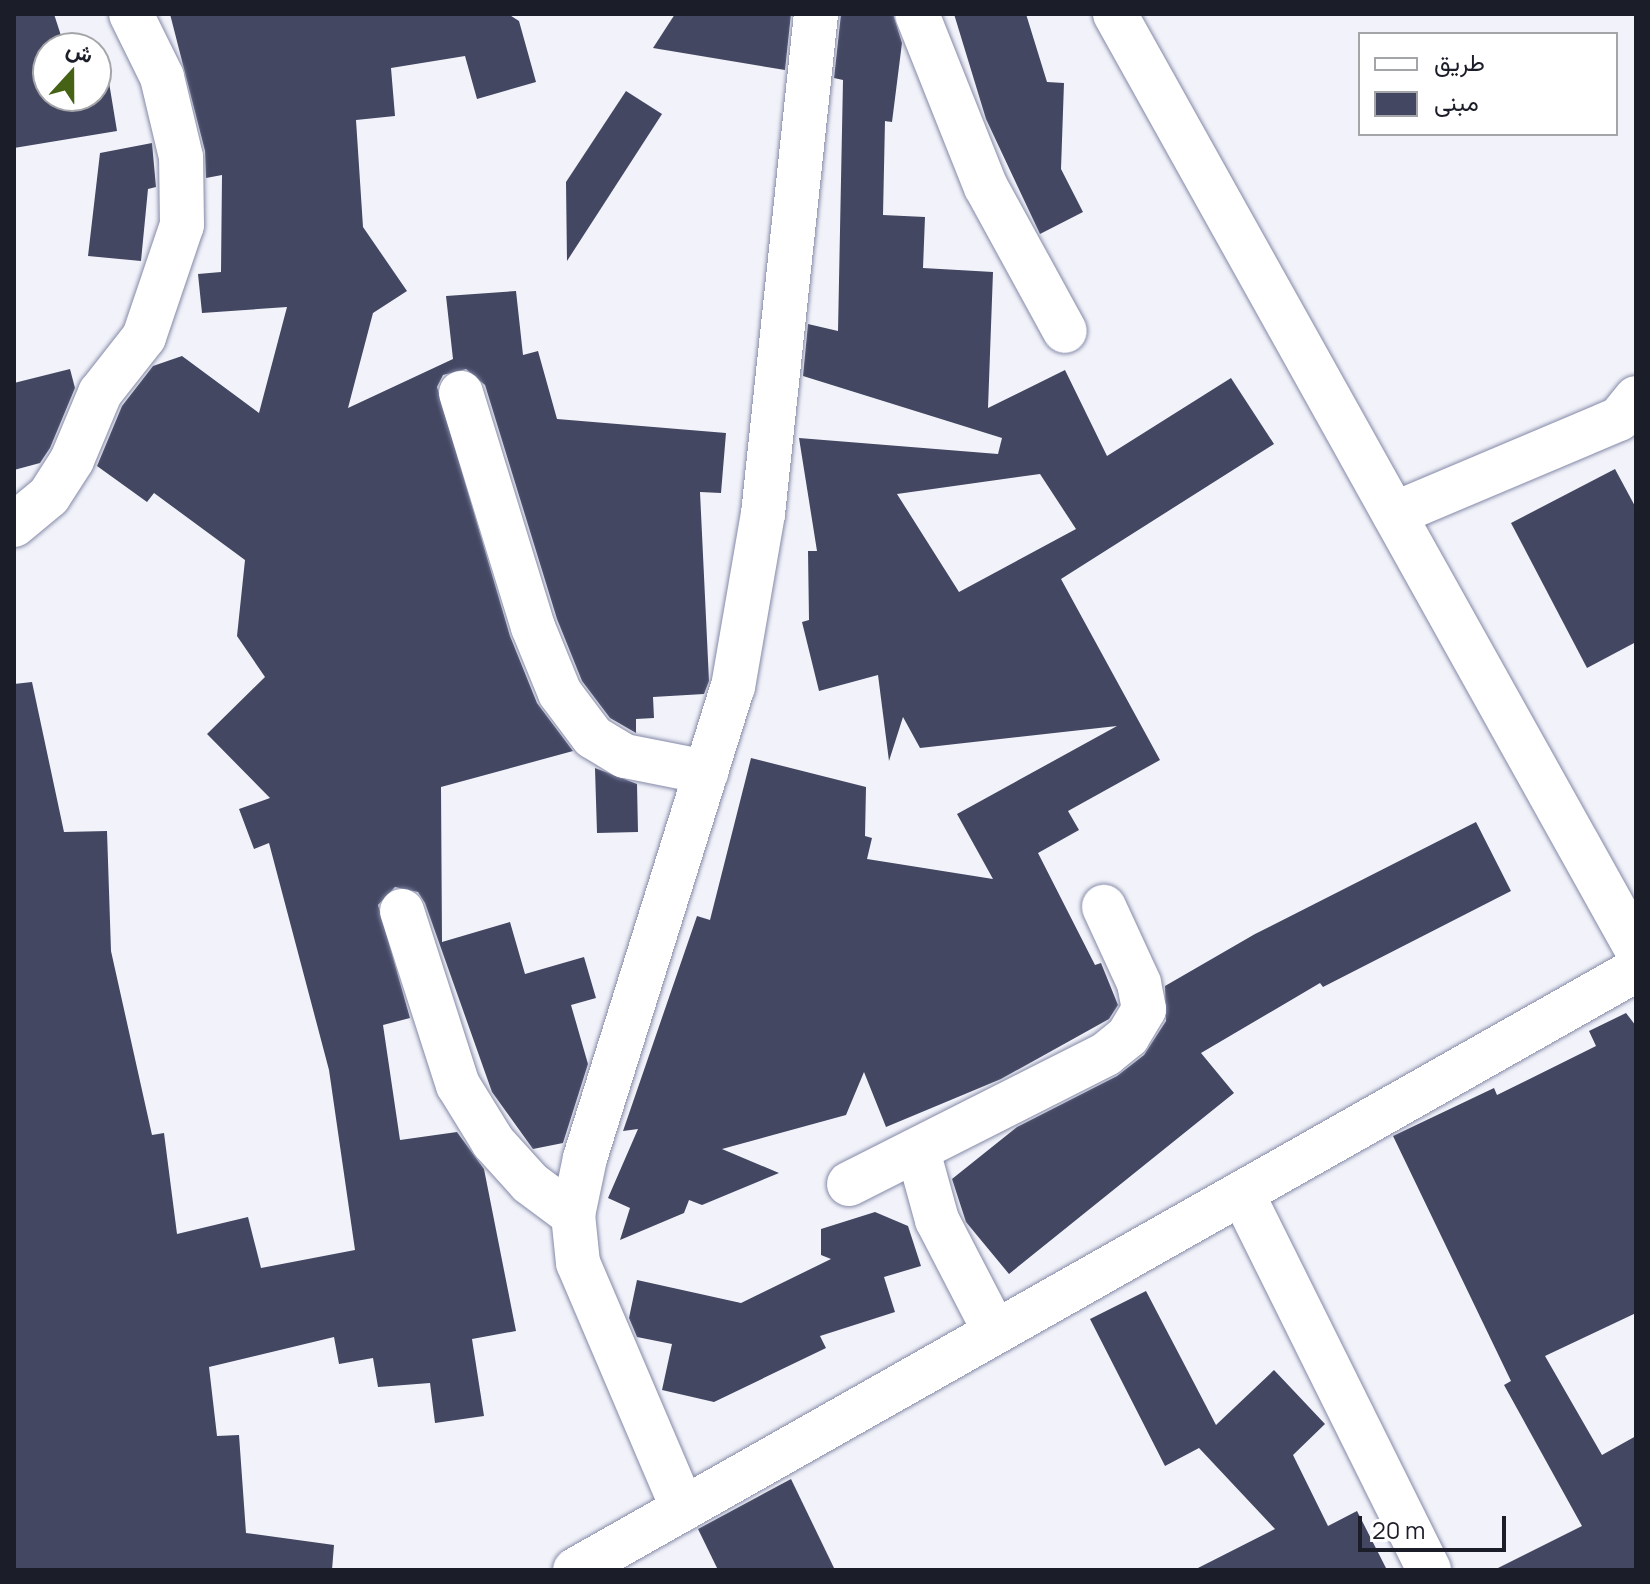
<!DOCTYPE html>
<html>
<head>
<meta charset="utf-8">
<style>
	body { margin:0 }
	#map { position:relative; width:1650px; height:1584px; overflow:hidden; background:#f2f3fa; font-family:Manrope,Vazirmatn,sans-serif }
	div>[style] { position:absolute }
	.building>* { inset:0; background:#434762 }
	.roads { filter:drop-shadow(0 0 2px #8489a7) drop-shadow(0 0 2px #8489a7) }
	.minor>* { height:44px; margin:-22px; padding:0 22px; transform-origin:22px; border-radius:22px; background:#fff }
	span { translate:-50% -50%; white-space:nowrap; text-align:center; line-height:1.15; -webkit-text-stroke:8px #fff; paint-order:stroke }
	.frame { position:absolute; inset:0; border:16px solid #1b1d28; pointer-events:none }
	.legend { position:absolute; left:1358px; top:32px; width:260px; height:104px; box-sizing:border-box; background:#fff; border:2px solid #a4a5a9; margin:0; padding:10px 14px; list-style:none; font-size:24px; color:#1b1d28 }
	.legend li { display:flex; align-items:center; gap:16px; height:40px }
	.legend b { width:40px; border:2px solid #a4a5a9 }
	.north { position:absolute; left:32px; top:32px; width:80px; height:80px; box-sizing:border-box; background:#fff; border:2px solid #a4a5a9; border-radius:50%; rotate:21deg; font-size:22px; font-weight:700; line-height:32px; text-align:center; color:#1b1d28 }
	.north::after { content:''; display:block; margin:auto; width:28px; height:36px; background:#466315; clip-path:polygon(50% 0,100% 100%,50% 72%,0 100%) }
	.scale { position:absolute; left:1358px; top:1516px; width:148px; height:36px; box-sizing:border-box; border:4px solid #1b1d28; border-top:0; padding-left:10px; font-size:24px; line-height:28px; white-space:nowrap; color:#1b1d28; -webkit-text-stroke:6px #fff; paint-order:stroke }
</style>
</head>
<body>
<div id="map">
	<div class="building">
		<i style="clip-path:polygon(14px 14px,54px 14px,65px 48px,48px 48px,48px 96px,96px 96px,96px 60px,105px 58px,117px 131px,14px 148px)"></i>
		<i style="clip-path:polygon(170px 14px,508px 14px,519px 21px,536px 82px,477px 99px,465px 56px,391px 68px,395px 116px,356px 120px,363px 227px,407px 291px,373px 313px,348px 408px,453px 359px,446px 296px,516px 291px,523px 355px,538px 351px,557px 419px,726px 433px,721px 493px,700px 492px,709px 681px,704px 694px,653px 697px,654px 718px,636px 719px,636px 733px,610px 718px,582px 681px,557px 619px,485px 385px,466px 369px,443px 375px,437px 387px,510px 636px,537px 703px,573px 751px,441px 787px,442px 942px,510px 922px,525px 974px,584px 957px,596px 998px,571px 1005px,588px 1064px,563px 1143px,533px 1149px,492px 1092px,425px 903px,418px 892px,395px 887px,378px 905px,410px 1018px,383px 1025px,400px 1140px,457px 1132px,484px 1169px,516px 1331px,472px 1339px,484px 1416px,435px 1423px,430px 1383px,378px 1387px,373px 1358px,339px 1364px,334px 1337px,209px 1367px,217px 1436px,239px 1435px,246px 1533px,334px 1545px,332px 1570px,14px 1570px,14px 684px,32px 682px,64px 832px,107px 831px,111px 951px,152px 1135px,164px 1133px,177px 1234px,248px 1217px,261px 1268px,355px 1250px,329px 1070px,269px 843px,254px 849px,239px 809px,270px 798px,207px 734px,265px 677px,237px 636px,245px 560px,154px 493px,147px 502px,97px 466px,122px 406px,153px 366px,182px 356px,259px 413px,287px 307px,202px 313px,198px 274px,221px 272px,222px 175px,206px 178px,205px 151px)"></i>
		<i style="clip-path:polygon(675px 14px,791px 14px,785px 70px,653px 48px)"></i>
		<i style="clip-path:polygon(evenodd,841px 14px,893px 14px,902px 43px,892px 122px,885px 121px,883px 215px,925px 217px,923px 268px,993px 272px,988px 408px,1065px 370px,1107px 456px,1231px 378px,1274px 444px,1061px 579px,1160px 760px,1068px 811px,1079px 830px,1038px 853px,1095px 965px,1101px 963px,1118px 1005px,1109px 1019px,1001px 1079px,886px 1127px,864px 1072px,846px 1115px,722px 1149px,779px 1173px,702px 1205px,689px 1200px,684px 1213px,620px 1240px,630px 1208px,608px 1198px,638px 1129px,623px 1131px,697px 916px,710px 920px,751px 758px,866px 787px,865px 836px,872px 838px,867px 859px,993px 879px,957px 814px,1117px 726px,920px 748px,903px 717px,889px 761px,878px 675px,819px 691px,802px 622px,809px 620px,808px 551px,817px 551px,799px 438px,998px 454px,1002px 438px,803px 376px,808px 324px,838px 331px,843px 80px,834px 78px,841px 14px,1040px 474px,1076px 529px,959px 592px,897px 494px,1040px 474px)"></i>
		<i style="clip-path:polygon(954px 14px,1026px 14px,1047px 82px,1064px 83px,1061px 169px,1083px 212px,1040px 234px,986px 119px)"></i>
		<i style="clip-path:polygon(626px 91px,662px 114px,567px 261px,566px 182px)"></i>
		<i style="clip-path:polygon(152px 143px,156px 187px,148px 189px,141px 261px,88px 256px,100px 153px)"></i>
		<i style="clip-path:polygon(70px 369px,75px 388px,50px 448px,40px 463px,14px 470px,14px 383px)"></i>
		<i style="clip-path:polygon(1615px 469px,1636px 508px,1636px 642px,1587px 668px,1511px 523px)"></i>
		<i style="clip-path:polygon(595px 768px,637px 784px,638px 832px,597px 833px)"></i>
		<i style="clip-path:polygon(1476px 822px,1511px 891px,1323px 987px,1320px 983px,1201px 1053px,1234px 1093px,1009px 1274px,966px 1222px,952px 1179px,1017px 1127px,1117px 1076px,1144px 1055px,1166px 1021px,1165px 986px,1255px 934px)"></i>
		<i style="clip-path:polygon(1626px 1013px,1636px 1026px,1636px 1313px,1545px 1356px,1602px 1455px,1636px 1436px,1636px 1570px,1494px 1570px,1582px 1526px,1504px 1385px,1511px 1381px,1393px 1136px,1494px 1088px,1497px 1095px,1596px 1046px,1589px 1031px)"></i>
		<i style="clip-path:polygon(875px 1212px,908px 1226px,921px 1266px,884px 1277px,895px 1312px,820px 1336px,826px 1348px,714px 1402px,662px 1390px,672px 1344px,637px 1337px,629px 1318px,637px 1280px,741px 1303px,831px 1259px,821px 1255px,821px 1229px)"></i>
		<i style="clip-path:polygon(1146px 1291px,1216px 1425px,1274px 1370px,1325px 1424px,1293px 1455px,1328px 1526px,1357px 1511px,1387px 1570px,1194px 1570px,1275px 1529px,1199px 1448px,1165px 1466px,1090px 1319px)"></i>
		<i style="clip-path:polygon(791px 1479px,835px 1570px,718px 1570px,698px 1529px)"></i>
	</div>
	<div class="roads">
		<div class="minor">
			<i style="left:917px;top:14px;width:186px;rotate:68.3deg"></i>
			<i style="left:986px;top:187px;width:164px;rotate:61.3deg"></i>
			<i style="left:1115px;top:14px;width:1069px;rotate:60.85deg"></i>
			<i style="left:461px;top:393px;width:245px;rotate:72.9deg"></i>
			<i style="left:533px;top:627px;width:71px;rotate:67.8deg"></i>
			<i style="left:560px;top:693px;width:55px;rotate:53.1deg"></i>
			<i style="left:593px;top:737px;width:37px;rotate:31deg"></i>
			<i style="left:625px;top:756px;width:83px;rotate:11.2deg"></i>
			<i style="left:1394px;top:514px;width:244px;rotate:-22.9deg"></i>
			<i style="left:1619px;top:419px;width:27px;rotate:-51deg"></i>
			<i style="left:14px;top:525px;width:45px;rotate:-39.6deg"></i>
			<i style="left:49px;top:496px;width:43px;rotate:-57.4deg"></i>
			<i style="left:72px;top:460px;width:73px;rotate:-67.3deg"></i>
			<i style="left:100px;top:393px;width:71px;rotate:-51.8deg"></i>
			<i style="left:144px;top:337px;width:118px;rotate:-71.3deg"></i>
			<i style="left:182px;top:225px;width:68px;rotate:-90.8deg"></i>
			<i style="left:181px;top:157px;width:82px;rotate:-103.4deg"></i>
			<i style="left:162px;top:77px;width:70px;rotate:-116.2deg"></i>
			<i style="left:402px;top:911px;width:183px;rotate:72.2deg"></i>
			<i style="left:458px;top:1085px;width:67px;rotate:58.4deg"></i>
			<i style="left:493px;top:1142px;width:55px;rotate:47.9deg"></i>
			<i style="left:530px;top:1183px;width:54px;rotate:36.7deg"></i>
			<i style="left:918px;top:1151px;width:72px;rotate:74.6deg"></i>
			<i style="left:937px;top:1220px;width:126px;rotate:62.6deg"></i>
			<i style="left:849px;top:1184px;width:288px;rotate:-26.8deg"></i>
			<i style="left:1106px;top:1054px;width:28px;rotate:-39deg"></i>
			<i style="left:1128px;top:1036px;width:31px;rotate:-59deg"></i>
			<i style="left:1144px;top:1009px;width:26px;rotate:-101deg"></i>
			<i style="left:1139px;top:983px;width:84px;rotate:-114.7deg"></i>
			<i style="left:1242px;top:1193px;width:421px;rotate:63.6deg"></i>
			<i style="left:683px;top:1509px;width:267px;rotate:-113.1deg"></i>
			<i style="left:578px;top:1263px;width:48px;rotate:-95.9deg"></i>
			<i style="left:573px;top:1215px;width:58px;rotate:-78.1deg"></i>
			<i style="left:585px;top:1158px;width:494px;rotate:-72.6deg"></i>
			<i style="left:733px;top:687px;width:176px;rotate:-80.2deg"></i>
			<i style="left:763px;top:514px;width:503px;rotate:-83.95deg"></i>
			<i style="left:575px;top:1570px;width:1219px;rotate:-29.49deg"></i>
		</div>
	</div>
	<div class="frame"></div>
	<ul class="legend">
	<li><b style="height:10px;background:#fff"></b>طريق</li>
	<li><b style="height:22px;background:#434762"></b>مبنى</li>
	</ul>
	<div class="north">ش</div>
	<div class="scale">20 m</div>
</div>
</body>
</html>
